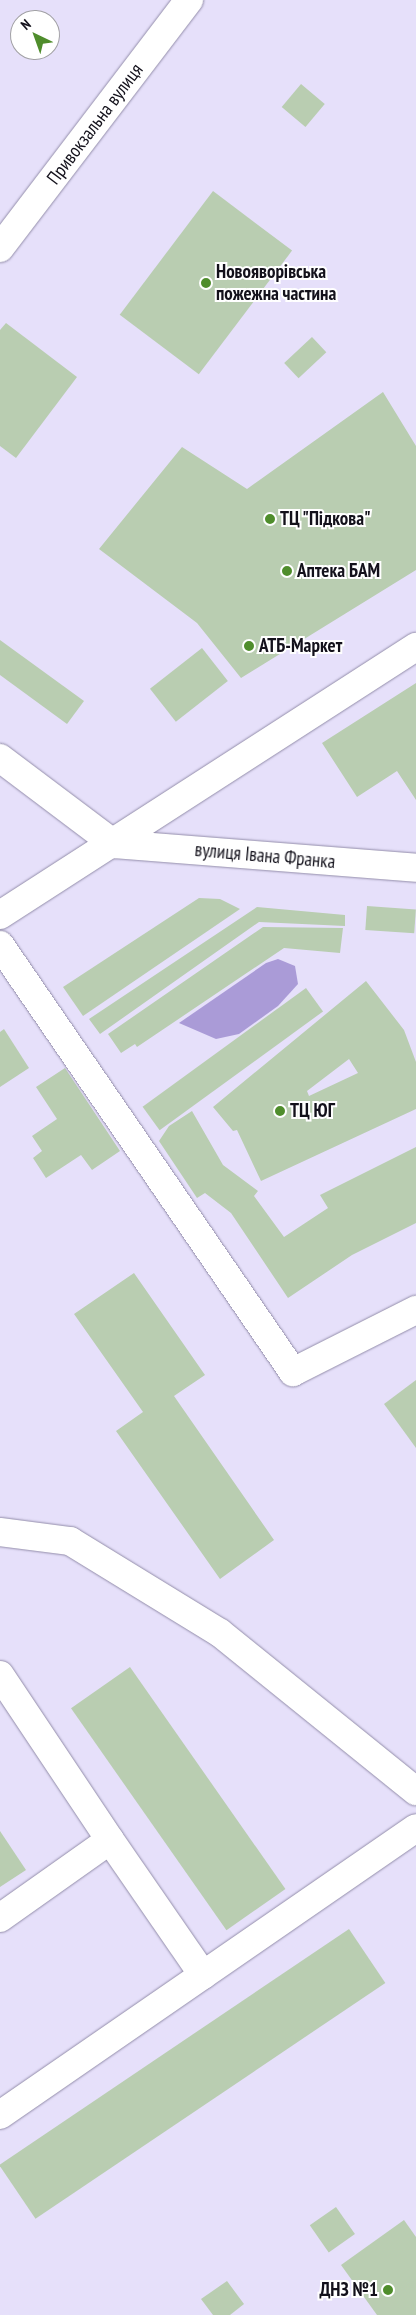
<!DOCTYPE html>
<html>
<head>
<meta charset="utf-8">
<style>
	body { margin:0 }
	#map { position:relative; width:416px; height:2315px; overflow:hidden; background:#e6e0fa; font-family:"PT Sans Narrow",sans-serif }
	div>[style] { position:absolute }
	.forest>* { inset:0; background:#aa9bd7 }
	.building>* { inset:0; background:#b9cdb1; transform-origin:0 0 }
	.roads { filter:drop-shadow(0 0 1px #938daa) drop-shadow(0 0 1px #938daa) }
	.minor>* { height:28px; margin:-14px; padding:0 14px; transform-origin:14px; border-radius:14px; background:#fff }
	.dots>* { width:14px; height:14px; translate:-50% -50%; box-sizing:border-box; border:2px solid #fff; border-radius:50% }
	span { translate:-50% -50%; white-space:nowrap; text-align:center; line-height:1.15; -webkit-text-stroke:4px #fff; paint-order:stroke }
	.street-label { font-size:19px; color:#13111b }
	.poi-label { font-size:19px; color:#13111b; font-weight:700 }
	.left { translate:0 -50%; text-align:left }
	.right { translate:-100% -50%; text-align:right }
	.north { position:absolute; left:10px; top:10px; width:50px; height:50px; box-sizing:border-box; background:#fff; border:1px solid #a1a0a4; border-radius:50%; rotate:318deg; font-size:14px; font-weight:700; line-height:20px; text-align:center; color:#13111b }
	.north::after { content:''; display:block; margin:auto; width:18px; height:22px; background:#4f8d2c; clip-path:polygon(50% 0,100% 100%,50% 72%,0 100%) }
</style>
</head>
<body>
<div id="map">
	<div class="forest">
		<i style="clip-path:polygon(278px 959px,295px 966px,298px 984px,278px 1006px,239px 1034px,216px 1039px,179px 1023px,266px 963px)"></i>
	</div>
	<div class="building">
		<i style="left:301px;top:84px;width:31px;height:30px;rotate:40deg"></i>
		<i style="left:213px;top:191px;width:99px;height:155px;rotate:37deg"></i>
		<i style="clip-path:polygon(6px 323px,77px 377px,16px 458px,0 446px,0 330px)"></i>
		<i style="left:312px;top:337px;width:21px;height:38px;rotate:47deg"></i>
		<i style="clip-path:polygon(383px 392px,416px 446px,416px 570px,241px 678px,197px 623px,99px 549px,182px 447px,247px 489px)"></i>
		<i style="clip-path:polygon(0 640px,84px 701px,67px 724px,0 675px)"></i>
		<i style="left:202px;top:648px;width:42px;height:66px;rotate:52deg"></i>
		<i style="clip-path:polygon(416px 683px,416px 800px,397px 771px,357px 797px,322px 743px)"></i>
		<i style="clip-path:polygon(199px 898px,220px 899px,240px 909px,83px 1016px,63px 987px)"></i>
		<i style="left:367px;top:906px;width:49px;height:24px;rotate:4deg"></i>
		<i style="clip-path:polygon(257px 907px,345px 915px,345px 926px,259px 922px,100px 1034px,89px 1019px)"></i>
		<i style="clip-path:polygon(263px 927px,343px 928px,340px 953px,284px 948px,137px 1047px,135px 1044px,121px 1053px,108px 1034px)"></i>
		<i style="clip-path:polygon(evenodd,366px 981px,404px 1030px,416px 1062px,416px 1109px,261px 1181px,237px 1130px,233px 1131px,213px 1107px,366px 981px,349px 1059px,358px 1073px,309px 1096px,307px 1091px,349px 1059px)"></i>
		<i style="left:306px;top:988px;width:29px;height:202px;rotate:54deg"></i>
		<i style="clip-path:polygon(4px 1029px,29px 1068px,0 1087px,0 1032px)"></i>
		<i style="clip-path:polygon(65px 1068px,120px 1151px,92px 1170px,81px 1155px,46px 1178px,33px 1158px,42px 1151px,32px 1136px,57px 1119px,36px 1087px)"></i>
		<i style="clip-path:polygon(192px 1111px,223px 1165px,258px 1191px,254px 1196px,284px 1237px,328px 1208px,320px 1195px,416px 1147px,416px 1223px,352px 1255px,288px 1298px,231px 1213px,205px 1193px,197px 1198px,159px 1141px,169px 1126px)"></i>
		<i style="clip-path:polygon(134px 1273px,205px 1375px,174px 1396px,274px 1540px,220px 1579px,116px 1431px,143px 1412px,74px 1314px)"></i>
		<i style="clip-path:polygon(416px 1380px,416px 1448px,384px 1404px)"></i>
		<i style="left:130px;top:1667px;width:271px;height:72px;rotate:55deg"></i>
		<i style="clip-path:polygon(0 1831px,26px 1870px,0 1887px)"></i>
		<i style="left:349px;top:1929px;width:65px;height:422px;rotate:56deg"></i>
		<i style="left:336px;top:2207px;width:33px;height:32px;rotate:55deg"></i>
		<i style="clip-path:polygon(404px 2220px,416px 2237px,416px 2315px,377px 2315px,341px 2265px)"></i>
		<i style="clip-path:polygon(227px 2281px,244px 2304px,230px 2315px,213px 2315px,201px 2299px)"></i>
	</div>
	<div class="roads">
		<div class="minor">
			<i style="left:0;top:248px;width:312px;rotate:-52.7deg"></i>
			<i style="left:0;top:758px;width:143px;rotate:37deg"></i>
			<i style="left:114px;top:844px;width:303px;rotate:4.5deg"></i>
			<i style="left:0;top:915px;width:495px;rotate:-32.8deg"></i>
			<i style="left:0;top:945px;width:518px;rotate:55.54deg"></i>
			<i style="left:293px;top:1372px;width:138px;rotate:-26.8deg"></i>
			<i style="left:0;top:1532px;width:71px;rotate:7.3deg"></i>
			<i style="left:70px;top:1541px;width:176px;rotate:31.5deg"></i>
			<i style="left:220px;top:1633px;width:252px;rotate:38.9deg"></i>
			<i style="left:0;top:1675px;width:198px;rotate:56.3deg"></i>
			<i style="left:110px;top:1840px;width:135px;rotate:144.7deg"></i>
			<i style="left:110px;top:1840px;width:164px;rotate:55.4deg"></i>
			<i style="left:0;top:2115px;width:505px;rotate:-34.6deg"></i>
		</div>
	</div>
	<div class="dots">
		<i style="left:206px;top:283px;background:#4f8d2c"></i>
		<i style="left:270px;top:519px;background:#4f8d2c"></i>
		<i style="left:287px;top:571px;background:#4f8d2c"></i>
		<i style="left:249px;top:646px;background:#4f8d2c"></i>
		<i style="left:280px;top:1111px;background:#4f8d2c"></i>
		<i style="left:388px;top:2290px;background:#4f8d2c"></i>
	</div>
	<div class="street-label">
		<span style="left:95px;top:124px;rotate:-53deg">Привокзальна вулиця</span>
		<span style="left:265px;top:856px;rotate:5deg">вулиця Івана Франка</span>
	</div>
	<div class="poi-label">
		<span class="left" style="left:216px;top:283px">Новояворівська<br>пожежна частина</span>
		<span class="left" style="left:280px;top:519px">ТЦ "Підкова"</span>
		<span class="left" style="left:297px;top:571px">Аптека БАМ</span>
		<span class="left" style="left:259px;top:646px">АТБ-Маркет</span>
		<span class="left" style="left:290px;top:1111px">ТЦ ЮГ</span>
		<span class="right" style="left:378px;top:2290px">ДНЗ №1</span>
	</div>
	<div class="north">N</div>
</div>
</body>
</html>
